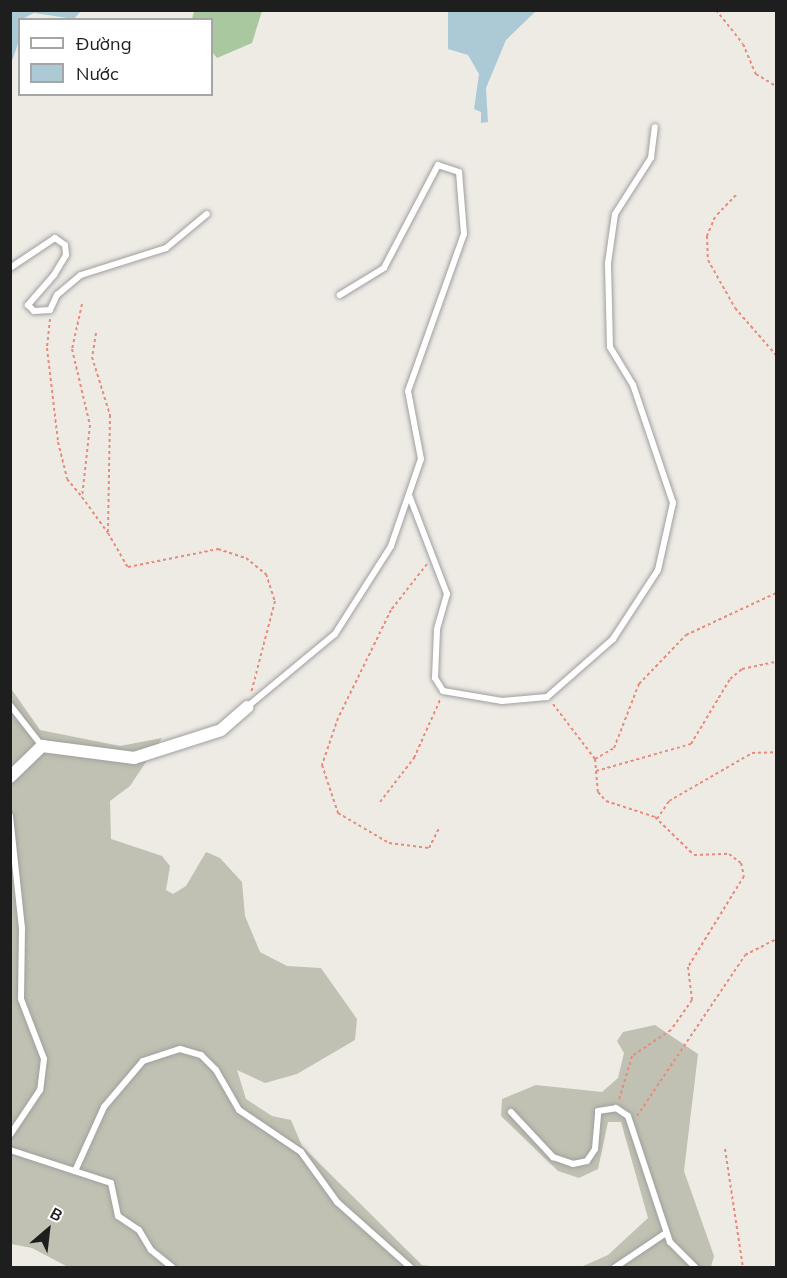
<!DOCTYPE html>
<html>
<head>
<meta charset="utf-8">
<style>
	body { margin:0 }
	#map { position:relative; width:787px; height:1278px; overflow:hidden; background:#eeebe5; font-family:Mulish,sans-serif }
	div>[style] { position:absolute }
	.construction>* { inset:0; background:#c0c1b2 }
	.forest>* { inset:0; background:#a9c89f }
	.water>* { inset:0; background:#abcad6 }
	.path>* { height:2px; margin-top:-1px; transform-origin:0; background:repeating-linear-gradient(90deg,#e88b7c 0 3px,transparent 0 6px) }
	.roads { filter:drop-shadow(0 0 2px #9f9f9f) drop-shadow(0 0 2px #9f9f9f) }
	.lane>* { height:6px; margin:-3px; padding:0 3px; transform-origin:3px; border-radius:3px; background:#fff }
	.street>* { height:12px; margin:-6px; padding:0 6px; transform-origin:6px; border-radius:6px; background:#fff }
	span { translate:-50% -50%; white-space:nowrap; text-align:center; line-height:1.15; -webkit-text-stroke:6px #fff; paint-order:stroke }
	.frame { position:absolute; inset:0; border:12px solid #1e1e1e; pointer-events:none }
	.legend { position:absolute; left:18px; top:18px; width:195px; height:78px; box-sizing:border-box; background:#fff; border:2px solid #a5a5a5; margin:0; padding:8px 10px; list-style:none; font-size:18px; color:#1e1e1e }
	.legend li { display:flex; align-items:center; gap:12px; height:30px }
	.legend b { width:30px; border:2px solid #a5a5a5 }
	.north { position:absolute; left:18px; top:1200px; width:60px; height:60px; -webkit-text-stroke:4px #fff; paint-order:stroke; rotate:28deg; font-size:16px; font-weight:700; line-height:24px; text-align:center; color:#1e1e1e }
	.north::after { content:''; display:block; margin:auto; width:21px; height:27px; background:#1e1e1e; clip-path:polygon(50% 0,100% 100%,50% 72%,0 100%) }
</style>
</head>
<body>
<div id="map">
	<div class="construction">
		<i style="clip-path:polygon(10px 687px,40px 730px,120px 746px,162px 738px,130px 786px,110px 801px,111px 839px,162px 856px,170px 866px,166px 890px,173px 894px,186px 886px,206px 852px,220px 858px,242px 882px,245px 916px,260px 952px,287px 966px,321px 968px,357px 1019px,355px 1040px,297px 1074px,265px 1083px,237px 1070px,246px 1099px,272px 1116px,291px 1120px,302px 1146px,422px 1265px,438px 1267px,68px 1267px,32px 1248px,11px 1244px)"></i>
		<i style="clip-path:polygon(655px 1025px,698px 1054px,684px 1171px,714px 1256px,711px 1267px,581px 1267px,608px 1255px,648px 1218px,621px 1122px,608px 1122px,598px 1169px,579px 1178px,558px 1171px,501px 1116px,502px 1099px,536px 1085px,602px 1092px,618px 1078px,624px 1053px,617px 1041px,623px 1032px)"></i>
	</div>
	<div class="forest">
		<i style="clip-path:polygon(194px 11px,194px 10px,262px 11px,252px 43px,217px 58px,212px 52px,212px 20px,192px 19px)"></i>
	</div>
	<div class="water">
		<i style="clip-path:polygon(11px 10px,81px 10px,81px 11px,74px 19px,34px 13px,20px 20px,19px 41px,11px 64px)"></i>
		<i style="clip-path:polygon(448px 11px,536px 11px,506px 40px,486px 88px,488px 122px,481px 123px,481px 112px,474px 109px,479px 74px,468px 55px,448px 49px)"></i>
	</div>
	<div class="path">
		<i style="left:716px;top:10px;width:43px;rotate:51.5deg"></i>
		<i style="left:743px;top:44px;width:33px;rotate:67deg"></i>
		<i style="left:756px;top:74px;width:23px;rotate:31deg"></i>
		<i style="left:736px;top:195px;width:30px;rotate:134deg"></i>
		<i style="left:715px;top:217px;width:21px;rotate:113deg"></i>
		<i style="left:707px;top:236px;width:24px;rotate:88deg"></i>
		<i style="left:708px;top:260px;width:55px;rotate:60.6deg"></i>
		<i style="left:735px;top:308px;width:62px;rotate:48.9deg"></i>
		<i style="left:82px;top:304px;width:46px;rotate:102.5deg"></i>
		<i style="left:72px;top:349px;width:78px;rotate:76.7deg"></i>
		<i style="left:90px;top:425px;width:72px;rotate:96.3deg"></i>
		<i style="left:82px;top:497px;width:44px;rotate:54.2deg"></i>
		<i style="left:50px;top:319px;width:29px;rotate:96deg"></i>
		<i style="left:47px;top:348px;width:95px;rotate:83.3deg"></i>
		<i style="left:58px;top:442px;width:38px;rotate:76deg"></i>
		<i style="left:67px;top:479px;width:23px;rotate:50deg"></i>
		<i style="left:96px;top:333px;width:24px;rotate:99deg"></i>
		<i style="left:92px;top:357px;width:61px;rotate:72.8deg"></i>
		<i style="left:110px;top:415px;width:118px;rotate:91deg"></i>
		<i style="left:108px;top:533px;width:39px;rotate:60deg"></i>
		<i style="left:128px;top:567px;width:92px;rotate:-11.3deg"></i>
		<i style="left:218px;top:549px;width:29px;rotate:18deg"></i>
		<i style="left:246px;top:558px;width:26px;rotate:39deg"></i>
		<i style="left:266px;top:574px;width:28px;rotate:72deg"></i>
		<i style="left:275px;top:601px;width:95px;rotate:104.6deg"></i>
		<i style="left:427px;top:564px;width:58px;rotate:128deg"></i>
		<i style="left:391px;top:610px;width:120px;rotate:116.1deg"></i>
		<i style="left:338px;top:718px;width:50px;rotate:108.8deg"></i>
		<i style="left:322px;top:765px;width:51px;rotate:71.6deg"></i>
		<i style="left:338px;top:813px;width:59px;rotate:30.5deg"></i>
		<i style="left:389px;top:843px;width:40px;rotate:7.1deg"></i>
		<i style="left:429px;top:848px;width:22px;rotate:-63deg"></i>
		<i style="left:553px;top:704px;width:69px;rotate:52.6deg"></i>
		<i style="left:595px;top:759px;width:33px;rotate:85deg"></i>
		<i style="left:598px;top:792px;width:12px;rotate:48deg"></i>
		<i style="left:606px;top:801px;width:52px;rotate:18.1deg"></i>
		<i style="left:655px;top:817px;width:54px;rotate:44.3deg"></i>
		<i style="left:694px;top:855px;width:35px;rotate:-2deg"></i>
		<i style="left:729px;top:854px;width:15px;rotate:37deg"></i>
		<i style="left:741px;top:863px;width:13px;rotate:77deg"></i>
		<i style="left:744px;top:876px;width:107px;rotate:121.6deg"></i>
		<i style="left:688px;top:967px;width:33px;rotate:83deg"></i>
		<i style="left:692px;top:1000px;width:37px;rotate:125deg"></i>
		<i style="left:671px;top:1030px;width:47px;rotate:146.3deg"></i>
		<i style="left:632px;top:1056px;width:46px;rotate:106.5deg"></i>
		<i style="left:595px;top:759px;width:22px;rotate:-30deg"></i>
		<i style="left:614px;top:748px;width:69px;rotate:-68.7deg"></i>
		<i style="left:639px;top:684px;width:68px;rotate:-46.2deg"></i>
		<i style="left:686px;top:635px;width:99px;rotate:-25deg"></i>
		<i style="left:596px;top:771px;width:99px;rotate:-15.9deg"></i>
		<i style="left:691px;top:744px;width:76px;rotate:-59deg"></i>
		<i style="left:730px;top:679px;width:16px;rotate:-40deg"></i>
		<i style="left:742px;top:669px;width:35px;rotate:-12deg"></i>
		<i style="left:380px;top:802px;width:56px;rotate:-52.3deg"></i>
		<i style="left:414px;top:758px;width:64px;rotate:-65.9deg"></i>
		<i style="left:657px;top:819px;width:22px;rotate:-56deg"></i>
		<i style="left:669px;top:801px;width:96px;rotate:-30deg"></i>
		<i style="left:752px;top:753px;width:24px;rotate:-2deg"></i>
		<i style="left:637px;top:1116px;width:194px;rotate:-56.1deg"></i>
		<i style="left:745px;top:955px;width:35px;rotate:-27deg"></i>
		<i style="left:725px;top:1149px;width:120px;rotate:81.4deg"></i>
	</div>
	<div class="roads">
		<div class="lane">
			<i style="left:10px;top:268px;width:54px;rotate:-33.7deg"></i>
			<i style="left:55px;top:238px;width:12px;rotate:35deg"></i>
			<i style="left:65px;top:245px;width:10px;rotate:84deg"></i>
			<i style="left:66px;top:255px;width:23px;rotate:121deg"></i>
			<i style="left:54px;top:275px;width:40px;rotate:131deg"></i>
			<i style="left:28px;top:305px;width:8px;rotate:45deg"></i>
			<i style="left:34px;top:311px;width:16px;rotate:-4deg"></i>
			<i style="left:50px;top:310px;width:17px;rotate:-65deg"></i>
			<i style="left:57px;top:295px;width:31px;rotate:-40deg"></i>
			<i style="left:81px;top:275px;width:89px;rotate:-17.6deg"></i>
			<i style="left:166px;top:248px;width:53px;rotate:-39.7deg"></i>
			<i style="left:409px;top:495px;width:106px;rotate:69deg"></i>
			<i style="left:447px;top:594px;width:37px;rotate:106deg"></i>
			<i style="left:437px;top:630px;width:48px;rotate:92.4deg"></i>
			<i style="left:435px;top:678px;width:15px;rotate:58deg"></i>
			<i style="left:443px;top:691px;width:60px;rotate:9.6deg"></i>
			<i style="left:502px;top:701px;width:45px;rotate:-5.1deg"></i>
			<i style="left:547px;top:697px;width:88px;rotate:-41.3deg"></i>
			<i style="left:613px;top:639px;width:82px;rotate:-56.9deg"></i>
			<i style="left:658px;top:570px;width:69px;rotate:-77.4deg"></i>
			<i style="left:673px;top:503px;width:125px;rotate:-108.7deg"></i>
			<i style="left:633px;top:385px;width:44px;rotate:-121.2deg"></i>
			<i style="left:610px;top:347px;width:84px;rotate:-91.4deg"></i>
			<i style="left:608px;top:263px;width:49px;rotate:-81.9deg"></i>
			<i style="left:615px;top:214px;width:67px;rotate:-57.3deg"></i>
			<i style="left:651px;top:158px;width:31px;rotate:-83deg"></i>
			<i style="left:10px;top:705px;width:52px;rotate:52deg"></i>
			<i style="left:247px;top:707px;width:114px;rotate:-39.7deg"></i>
			<i style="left:335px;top:634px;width:104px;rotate:-57.5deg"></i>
			<i style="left:391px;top:546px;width:92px;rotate:-71deg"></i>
			<i style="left:421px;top:459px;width:69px;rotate:-100.8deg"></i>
			<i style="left:408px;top:391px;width:167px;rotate:-70.4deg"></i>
			<i style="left:464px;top:234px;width:62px;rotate:-94.6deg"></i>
			<i style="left:459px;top:172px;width:22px;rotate:-162deg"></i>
			<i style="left:438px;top:165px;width:116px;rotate:117.7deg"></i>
			<i style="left:384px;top:268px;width:52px;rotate:148.5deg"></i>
			<i style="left:10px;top:816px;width:113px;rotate:83.9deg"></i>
			<i style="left:22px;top:928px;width:71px;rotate:90.8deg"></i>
			<i style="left:21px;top:999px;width:64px;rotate:69deg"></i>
			<i style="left:44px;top:1059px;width:31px;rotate:97deg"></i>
			<i style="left:40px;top:1090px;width:54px;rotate:123.7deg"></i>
			<i style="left:511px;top:1112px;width:62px;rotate:47deg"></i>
			<i style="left:553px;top:1157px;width:21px;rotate:19deg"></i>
			<i style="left:573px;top:1164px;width:14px;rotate:-12deg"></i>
			<i style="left:587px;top:1161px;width:14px;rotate:-56deg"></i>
			<i style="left:595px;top:1149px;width:38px;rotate:-85deg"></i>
			<i style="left:598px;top:1111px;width:18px;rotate:-9deg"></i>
			<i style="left:616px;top:1108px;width:14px;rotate:34deg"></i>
			<i style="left:628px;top:1116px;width:133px;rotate:71.6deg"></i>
			<i style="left:670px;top:1242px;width:37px;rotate:45deg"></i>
			<i style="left:10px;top:1150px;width:106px;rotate:18.1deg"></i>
			<i style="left:111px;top:1183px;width:34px;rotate:78deg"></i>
			<i style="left:118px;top:1216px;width:25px;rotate:34deg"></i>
			<i style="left:139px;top:1230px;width:23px;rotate:59deg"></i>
			<i style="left:151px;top:1250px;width:28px;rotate:39deg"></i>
			<i style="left:75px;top:1171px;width:70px;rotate:-65.6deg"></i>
			<i style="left:104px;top:1107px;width:60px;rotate:-49.7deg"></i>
			<i style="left:143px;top:1061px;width:39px;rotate:-18deg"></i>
			<i style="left:180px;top:1049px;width:22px;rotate:16deg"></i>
			<i style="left:201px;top:1055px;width:21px;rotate:45deg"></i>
			<i style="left:216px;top:1070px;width:46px;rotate:60.1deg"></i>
			<i style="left:239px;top:1110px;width:75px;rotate:34.1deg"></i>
			<i style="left:301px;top:1152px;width:62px;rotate:54.2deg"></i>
			<i style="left:337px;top:1202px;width:99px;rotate:41.7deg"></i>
			<i style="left:614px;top:1268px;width:63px;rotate:-33.9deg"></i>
		</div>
		<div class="street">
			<i style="left:10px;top:777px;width:45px;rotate:-44.1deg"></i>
			<i style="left:42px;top:746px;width:93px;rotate:7.4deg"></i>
			<i style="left:134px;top:758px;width:91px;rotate:-17.8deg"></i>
			<i style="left:221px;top:730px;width:35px;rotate:-41deg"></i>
		</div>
	</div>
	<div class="frame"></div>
	<ul class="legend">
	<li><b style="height:8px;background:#fff"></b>Đường</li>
	<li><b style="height:16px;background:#abcad6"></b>Nước</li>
	</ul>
	<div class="north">B</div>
</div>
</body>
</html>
